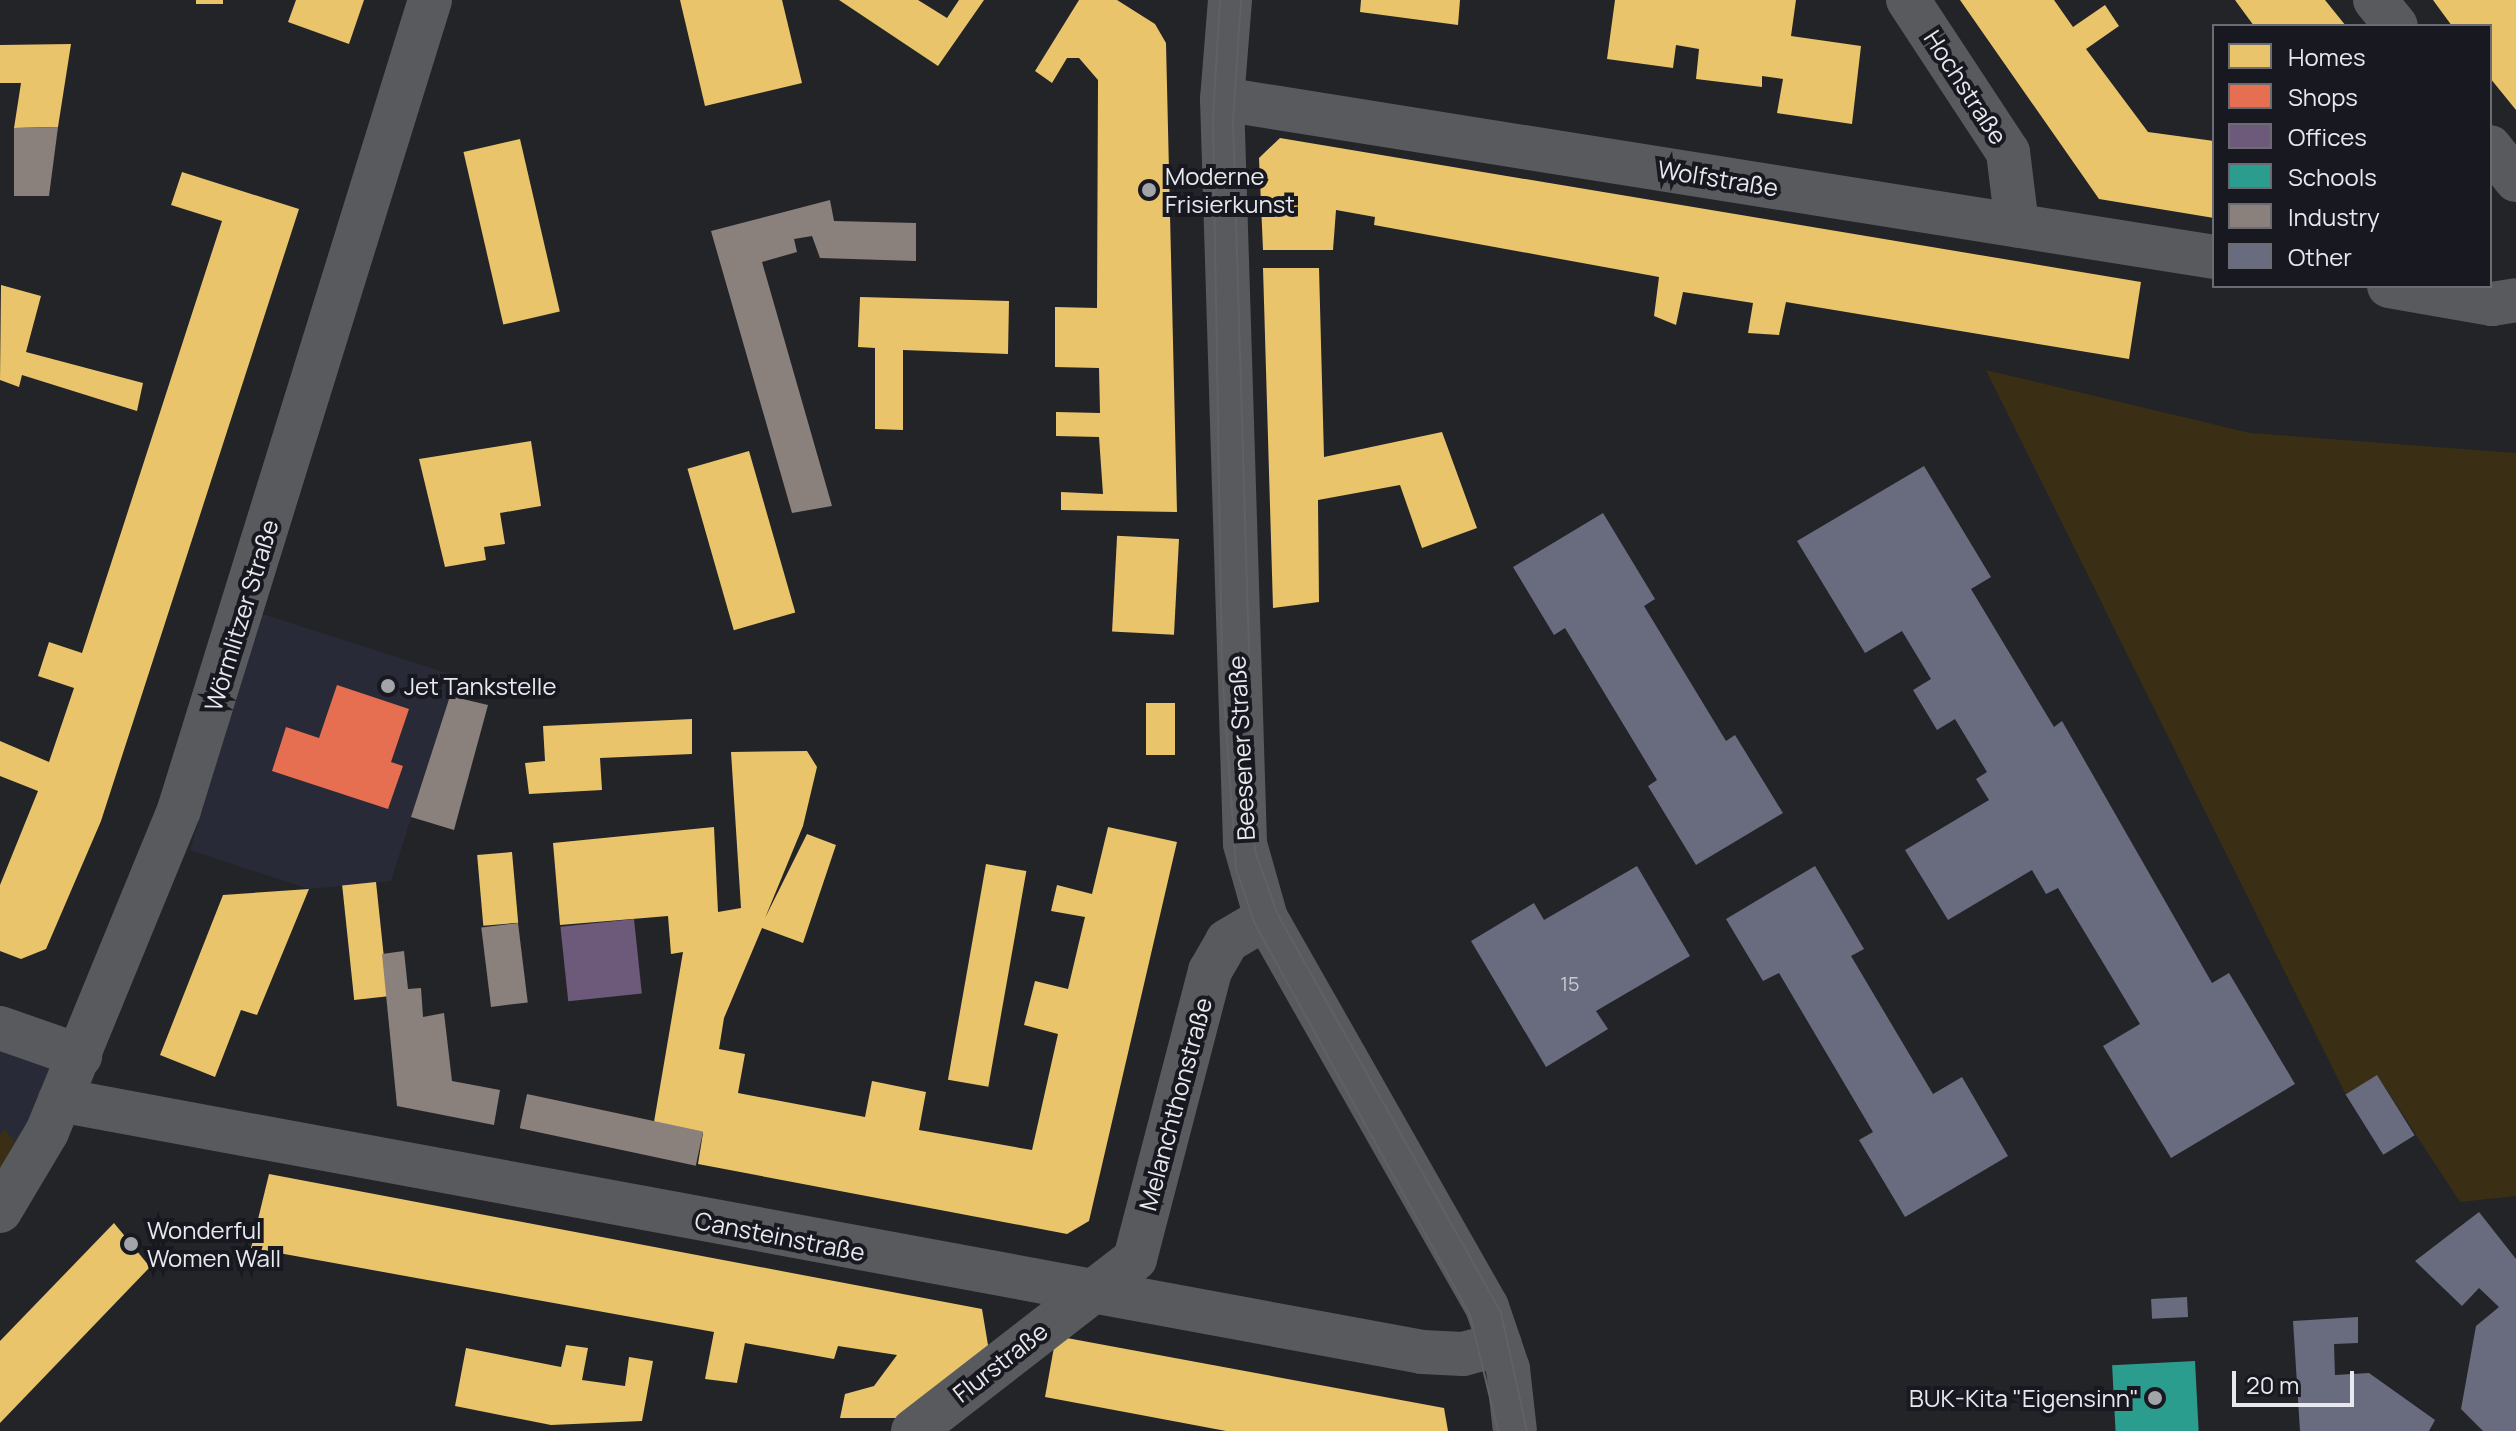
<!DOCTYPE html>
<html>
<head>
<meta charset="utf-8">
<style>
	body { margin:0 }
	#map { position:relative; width:2516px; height:1431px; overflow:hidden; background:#232428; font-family:Manrope,sans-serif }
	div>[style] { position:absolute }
	.built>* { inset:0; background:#282b37 }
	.green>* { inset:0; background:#3a2e15 }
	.homes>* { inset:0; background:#e9c46a; transform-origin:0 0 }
	.shops>* { inset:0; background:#e76f51 }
	.offices>* { inset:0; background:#6d597a; transform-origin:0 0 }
	.schools>* { inset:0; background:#2a9d8f; transform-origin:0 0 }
	.industry>* { inset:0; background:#8a817c; transform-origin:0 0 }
	.building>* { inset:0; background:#686c7e; transform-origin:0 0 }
	.minor>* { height:44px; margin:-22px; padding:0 22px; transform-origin:22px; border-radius:22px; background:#595a5d }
	.tertiary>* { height:44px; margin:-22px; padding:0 22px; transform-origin:22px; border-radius:22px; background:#595a5d }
	.tram>* { height:2px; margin:-1px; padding:0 1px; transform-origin:1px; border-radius:1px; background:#606164 }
	.dots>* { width:22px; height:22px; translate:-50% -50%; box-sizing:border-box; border:4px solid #181920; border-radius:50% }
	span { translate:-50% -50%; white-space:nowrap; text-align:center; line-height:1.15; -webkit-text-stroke:8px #181920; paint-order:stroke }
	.number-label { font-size:20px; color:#c7cad2 }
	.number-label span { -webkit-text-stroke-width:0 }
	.street-label { font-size:24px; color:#e7e9ee }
	.poi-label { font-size:24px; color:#e7e9ee }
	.left { translate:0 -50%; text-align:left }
	.right { translate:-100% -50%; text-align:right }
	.legend { position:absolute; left:2212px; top:24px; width:280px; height:264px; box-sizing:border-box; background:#181920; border:2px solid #6b6c72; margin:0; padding:10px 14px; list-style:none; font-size:24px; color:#e7e9ee }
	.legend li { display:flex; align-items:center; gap:16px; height:40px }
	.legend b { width:40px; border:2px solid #6b6c72 }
	.scale { position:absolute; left:2232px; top:1371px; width:122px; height:36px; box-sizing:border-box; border:4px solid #e7e9ee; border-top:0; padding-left:10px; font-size:24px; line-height:28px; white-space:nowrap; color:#e7e9ee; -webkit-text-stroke:6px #181920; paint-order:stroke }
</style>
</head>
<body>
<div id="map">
	<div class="built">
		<i style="clip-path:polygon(262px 614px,456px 676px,391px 881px,309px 889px,190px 850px)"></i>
		<i style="clip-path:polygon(0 1028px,80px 1056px,0 1211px)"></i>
	</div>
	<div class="green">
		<i style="clip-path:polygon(1986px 370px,2250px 433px,2516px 453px,2516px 1196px,2460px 1202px,2377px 1075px,2346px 1095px)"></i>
		<i style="clip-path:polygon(4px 1129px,15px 1142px,0 1169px,0 1136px)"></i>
	</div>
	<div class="homes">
		<i style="left:196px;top:0;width:27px;height:4px"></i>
		<i style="clip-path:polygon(296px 0,364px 0,349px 44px,288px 22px)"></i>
		<i style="clip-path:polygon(680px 0,782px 0,802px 83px,705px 106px)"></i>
		<i style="clip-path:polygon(839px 0,918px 0,947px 18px,959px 0,984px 0,938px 66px)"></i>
		<i style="clip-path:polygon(1079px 0,1117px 0,1155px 24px,1166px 43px,1177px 512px,1061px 510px,1061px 492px,1103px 494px,1099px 437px,1056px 436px,1056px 412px,1100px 413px,1099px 368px,1055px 367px,1055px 307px,1097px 308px,1098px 80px,1079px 58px,1067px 58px,1052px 83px,1035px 71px)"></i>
		<i style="clip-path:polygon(1361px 0,1460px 0,1458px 25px,1360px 12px)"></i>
		<i style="clip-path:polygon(1615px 0,1796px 0,1791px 36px,1861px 46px,1852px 124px,1777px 113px,1783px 79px,1762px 76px,1762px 87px,1696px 79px,1699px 49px,1676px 45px,1673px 68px,1607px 59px)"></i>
		<i style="clip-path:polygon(1960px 0,2054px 0,2073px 27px,2105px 5px,2119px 26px,2086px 49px,2148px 132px,2214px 141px,2214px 218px,2099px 199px)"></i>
		<i style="clip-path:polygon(2235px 0,2325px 0,2346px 26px,2254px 26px)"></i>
		<i style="clip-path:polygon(2433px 0,2516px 0,2516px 110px,2490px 78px,2490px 26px,2452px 26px)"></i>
		<i style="clip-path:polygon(71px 44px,58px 127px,14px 128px,21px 83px,0 83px,0 45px)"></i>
		<i style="clip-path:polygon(1280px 138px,2141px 282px,2129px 359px,1786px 302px,1779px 335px,1748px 333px,1753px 303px,1683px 292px,1676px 325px,1654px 316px,1659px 277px,1374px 225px,1375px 217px,1336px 210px,1333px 250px,1263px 250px,1259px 158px)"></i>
		<i style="left:520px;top:139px;width:177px;height:58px;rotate:77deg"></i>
		<i style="clip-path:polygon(182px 172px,299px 209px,101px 821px,46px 949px,21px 959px,0 951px,0 885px,38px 791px,0 776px,0 741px,49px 762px,74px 688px,38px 676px,49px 642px,82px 653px,222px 221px,171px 205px)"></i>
		<i style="clip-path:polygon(1263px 268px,1319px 268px,1324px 457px,1442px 432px,1477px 528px,1422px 548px,1400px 485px,1318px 500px,1319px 602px,1273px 608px)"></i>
		<i style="clip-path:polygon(1px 285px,41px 296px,26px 352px,143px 383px,137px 411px,22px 375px,19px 387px,0 380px)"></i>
		<i style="clip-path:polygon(860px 297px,1009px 301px,1008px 354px,903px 350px,903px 430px,875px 429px,875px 348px,858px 347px)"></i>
		<i style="clip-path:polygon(531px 441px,541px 506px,500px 513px,505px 544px,484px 547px,486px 560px,445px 567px,419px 459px)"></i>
		<i style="left:749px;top:451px;width:168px;height:64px;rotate:74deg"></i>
		<i style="left:1179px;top:539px;width:96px;height:62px;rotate:93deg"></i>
		<i style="left:1175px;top:703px;width:52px;height:29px;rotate:90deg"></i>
		<i style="clip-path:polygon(692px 719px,692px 754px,600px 758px,602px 790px,529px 794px,525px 763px,545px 761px,543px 726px)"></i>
		<i style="clip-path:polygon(807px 751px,817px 767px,803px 826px,765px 918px,807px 834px,836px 845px,803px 943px,762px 928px,724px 1018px,719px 1049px,745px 1054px,738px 1093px,865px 1117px,872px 1081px,926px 1092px,919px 1130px,1032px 1150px,1058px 1034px,1024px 1025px,1035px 981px,1068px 989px,1085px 917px,1051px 911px,1057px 885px,1092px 894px,1108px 827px,1177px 842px,1089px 1221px,1067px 1234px,698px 1164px,703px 1133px,654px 1122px,683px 952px,671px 954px,668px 916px,560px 925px,553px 843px,714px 827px,718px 912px,741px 908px,731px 752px)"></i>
		<i style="left:512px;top:852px;width:71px;height:35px;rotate:85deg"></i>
		<i style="left:986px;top:864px;width:41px;height:219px;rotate:10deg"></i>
		<i style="left:376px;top:882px;width:115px;height:34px;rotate:84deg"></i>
		<i style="clip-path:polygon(309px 889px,257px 1015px,241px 1010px,215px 1077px,160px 1055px,223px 895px)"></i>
		<i style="clip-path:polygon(269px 1174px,982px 1309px,989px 1351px,899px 1418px,840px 1418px,845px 1394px,874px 1386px,897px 1355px,838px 1346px,834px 1359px,745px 1343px,737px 1383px,705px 1379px,714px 1332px,251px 1248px)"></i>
		<i style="clip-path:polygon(114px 1223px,150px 1267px,0 1423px,0 1341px)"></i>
		<i style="clip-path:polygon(1056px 1336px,1444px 1408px,1448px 1431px,1226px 1431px,1045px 1397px)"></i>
		<i style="clip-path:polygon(566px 1345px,588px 1348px,582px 1380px,625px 1386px,629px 1357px,653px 1361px,642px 1421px,551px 1425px,455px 1406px,466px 1348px,561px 1367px)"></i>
	</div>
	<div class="shops">
		<i style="clip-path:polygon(337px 685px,409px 709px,391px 762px,403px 766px,388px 809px,272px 771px,286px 727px,319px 738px)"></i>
	</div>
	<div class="offices">
		<i style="left:634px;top:919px;width:75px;height:74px;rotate:84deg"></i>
	</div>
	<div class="schools">
		<i style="left:2195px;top:1361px;width:70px;height:83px;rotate:87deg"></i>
	</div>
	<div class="industry">
		<i style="clip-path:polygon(58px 127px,49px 196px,14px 196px,14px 128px)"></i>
		<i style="clip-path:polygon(830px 200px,834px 221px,916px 223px,916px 261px,820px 258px,812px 236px,794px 239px,797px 252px,762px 262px,832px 506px,792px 513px,711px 231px)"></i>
		<i style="clip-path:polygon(450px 696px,488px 705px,454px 830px,411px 817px)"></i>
		<i style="left:518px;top:923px;width:80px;height:37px;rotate:83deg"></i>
		<i style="clip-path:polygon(404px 951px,408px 989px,421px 988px,423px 1017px,444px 1013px,452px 1081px,500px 1090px,494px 1125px,397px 1106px,382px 954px)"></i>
		<i style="left:527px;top:1094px;width:180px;height:35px;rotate:12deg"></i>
	</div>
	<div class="building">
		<i style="clip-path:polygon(1924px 466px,1991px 577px,1971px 589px,2054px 727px,2062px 721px,2212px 983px,2229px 973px,2295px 1084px,2171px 1158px,2103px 1046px,2140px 1024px,2058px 888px,2046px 894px,2032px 870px,1948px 920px,1905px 850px,1989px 800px,1976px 779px,1987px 772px,1955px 719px,1937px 730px,1913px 690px,1931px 679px,1902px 631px,1865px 653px,1797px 541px)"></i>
		<i style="clip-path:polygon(1603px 513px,1655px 599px,1644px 606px,1726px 741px,1735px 735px,1783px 813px,1696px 865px,1648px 786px,1657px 780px,1565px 628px,1554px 635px,1513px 567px)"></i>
		<i style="clip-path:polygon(1637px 866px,1690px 956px,1596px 1011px,1608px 1029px,1546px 1067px,1471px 941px,1534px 903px,1544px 920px)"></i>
		<i style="clip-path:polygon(1815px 866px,1864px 949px,1851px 956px,1933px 1094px,1962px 1077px,2008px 1156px,1905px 1217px,1859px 1140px,1873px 1132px,1779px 973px,1763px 981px,1726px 919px)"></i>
		<i style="left:2377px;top:1075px;width:71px;height:37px;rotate:58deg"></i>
		<i style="clip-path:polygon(2479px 1212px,2516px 1259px,2516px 1431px,2483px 1431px,2461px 1409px,2476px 1326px,2499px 1307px,2479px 1288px,2462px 1306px,2415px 1261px)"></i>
		<i style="left:2187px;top:1297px;width:20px;height:36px;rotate:87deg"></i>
		<i style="clip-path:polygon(2358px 1317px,2358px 1343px,2334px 1344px,2335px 1375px,2369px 1373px,2435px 1420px,2429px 1431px,2300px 1431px,2293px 1321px)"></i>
	</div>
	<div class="minor">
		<i style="left:1908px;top:0;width:182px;rotate:56.7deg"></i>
		<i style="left:2008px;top:152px;width:74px;rotate:83deg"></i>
		<i style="left:1222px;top:99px;width:1005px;rotate:9.05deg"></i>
		<i style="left:2389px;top:286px;width:105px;rotate:9.9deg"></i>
		<i style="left:2492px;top:304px;width:24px;rotate:-9deg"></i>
		<i style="left:0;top:1028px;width:85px;rotate:19.3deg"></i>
		<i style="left:60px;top:1100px;width:1385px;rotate:10.48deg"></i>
		<i style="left:1422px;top:1352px;width:41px;rotate:2.8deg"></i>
		<i style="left:1463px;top:1354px;width:38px;rotate:-15deg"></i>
		<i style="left:913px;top:1431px;width:281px;rotate:-37.8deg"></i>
		<i style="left:1135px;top:1259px;width:298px;rotate:-75.4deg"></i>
		<i style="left:1210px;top:971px;width:34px;rotate:-60deg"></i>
		<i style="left:1227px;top:941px;width:45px;rotate:-30.5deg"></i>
	</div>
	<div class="tertiary">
		<i style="left:1230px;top:0;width:99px;rotate:94.6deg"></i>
		<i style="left:1222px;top:99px;width:745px;rotate:88.23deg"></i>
		<i style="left:1245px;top:844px;width:77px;rotate:74.2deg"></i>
		<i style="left:1266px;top:918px;width:447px;rotate:60.4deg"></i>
		<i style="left:1487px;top:1307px;width:65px;rotate:71.3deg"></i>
		<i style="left:1508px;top:1369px;width:62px;rotate:83.6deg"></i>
		<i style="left:2375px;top:0;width:33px;rotate:51deg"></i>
		<i style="left:2490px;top:147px;width:42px;rotate:51.8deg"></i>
		<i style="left:0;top:1211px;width:92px;rotate:-59.3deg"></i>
		<i style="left:47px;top:1132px;width:348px;rotate:-67.7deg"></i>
		<i style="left:179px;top:810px;width:848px;rotate:-72.78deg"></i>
	</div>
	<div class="tram">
		<i style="left:1220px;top:0;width:118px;rotate:93.4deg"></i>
		<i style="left:1213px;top:118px;width:549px;rotate:89.06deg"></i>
		<i style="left:1222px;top:667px;width:202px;rotate:86deg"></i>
		<i style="left:1236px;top:869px;width:58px;rotate:70.9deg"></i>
		<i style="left:1255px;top:924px;width:446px;rotate:61.2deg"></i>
		<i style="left:1470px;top:1315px;width:119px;rotate:76.4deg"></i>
		<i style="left:1241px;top:0;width:122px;rotate:93.8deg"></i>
		<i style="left:1233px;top:122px;width:729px;rotate:88.27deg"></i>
		<i style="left:1255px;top:851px;width:68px;rotate:70.2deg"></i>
		<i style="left:1278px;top:915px;width:456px;rotate:60.7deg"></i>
		<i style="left:1501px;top:1313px;width:121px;rotate:77.6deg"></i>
	</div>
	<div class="dots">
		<i style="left:1149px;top:190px;background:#a2a4a9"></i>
		<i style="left:388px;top:686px;background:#a2a4a9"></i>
		<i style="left:131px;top:1244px;background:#a2a4a9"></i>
		<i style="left:2155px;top:1398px;background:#a2a4a9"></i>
	</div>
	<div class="number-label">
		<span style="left:1570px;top:983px">15</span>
	</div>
	<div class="street-label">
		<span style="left:1966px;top:87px;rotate:57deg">Hochstraße</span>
		<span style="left:1718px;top:178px;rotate:9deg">Wolfstraße</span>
		<span style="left:241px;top:615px;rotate:-73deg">Wörmlitzer Straße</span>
		<span style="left:1241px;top:748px;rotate:-93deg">Beesener Straße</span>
		<span style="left:1175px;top:1104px;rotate:-75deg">Melanchthonstraße</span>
		<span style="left:780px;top:1236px;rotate:11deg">Cansteinstraße</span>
		<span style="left:1000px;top:1362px;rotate:-38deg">Flurstraße</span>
	</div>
	<div class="poi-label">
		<span class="left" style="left:1165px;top:190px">Moderne<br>Frisierkunst</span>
		<span class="left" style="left:404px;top:686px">Jet Tankstelle</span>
		<span class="left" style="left:147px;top:1244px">Wonderful<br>Women Wall</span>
		<span class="right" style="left:2139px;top:1398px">BUK-Kita "Eigensinn"</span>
	</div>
	<ul class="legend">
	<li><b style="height:22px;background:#e9c46a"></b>Homes</li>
	<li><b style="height:22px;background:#e76f51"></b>Shops</li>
	<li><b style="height:22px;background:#6d597a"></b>Offices</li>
	<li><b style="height:22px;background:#2a9d8f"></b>Schools</li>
	<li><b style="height:22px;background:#8a817c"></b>Industry</li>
	<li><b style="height:22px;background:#686c7e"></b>Other</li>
	</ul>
	<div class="scale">20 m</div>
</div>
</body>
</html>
